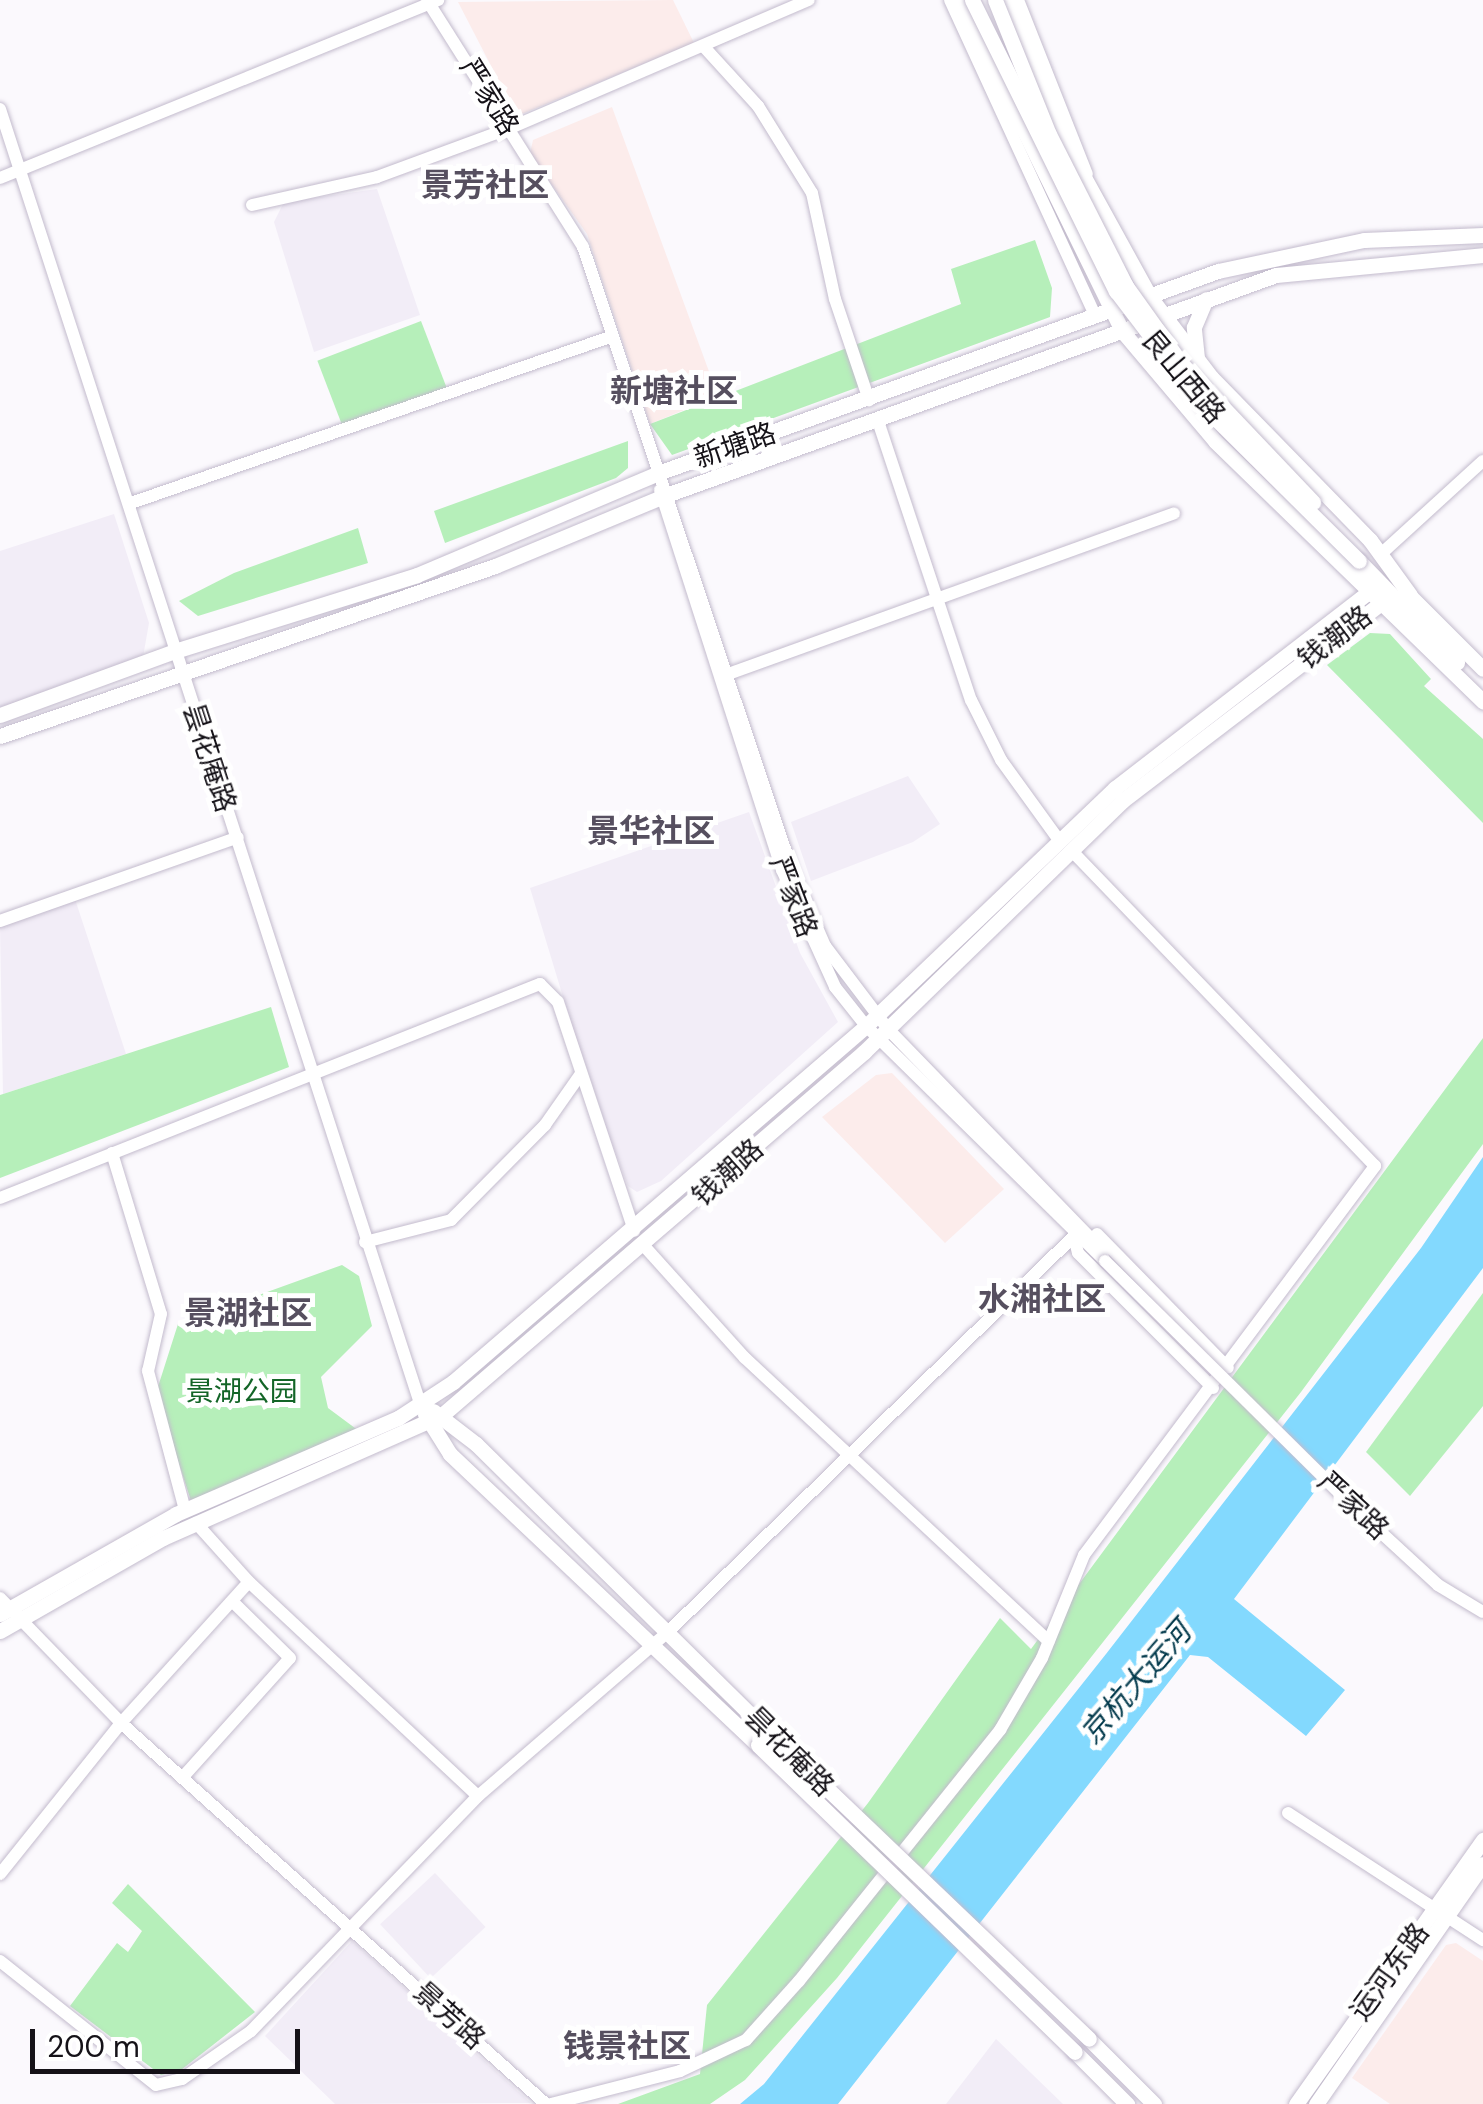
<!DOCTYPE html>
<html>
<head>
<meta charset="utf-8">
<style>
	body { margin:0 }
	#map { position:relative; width:1483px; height:2104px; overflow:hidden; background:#fbf9fd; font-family:"DM Sans","Noto Sans SC",sans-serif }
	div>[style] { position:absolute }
	.commercial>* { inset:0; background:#fceceb }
	.built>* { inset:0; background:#f2edf7; transform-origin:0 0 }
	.green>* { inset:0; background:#b6efba; transform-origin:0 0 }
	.water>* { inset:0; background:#83d9fe }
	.roads { filter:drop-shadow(0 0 2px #c3bbcd) drop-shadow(0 0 2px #c3bbcd) }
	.minor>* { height:12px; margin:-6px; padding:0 6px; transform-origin:6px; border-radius:6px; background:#fff }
	.major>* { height:15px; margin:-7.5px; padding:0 7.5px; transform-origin:7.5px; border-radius:7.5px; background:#fff }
	.bridges { filter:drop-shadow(0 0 2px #c3bbcd) drop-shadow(0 0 2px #c3bbcd) }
	.minor-bridge>* { height:12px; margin:-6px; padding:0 6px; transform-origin:6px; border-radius:6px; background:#fff }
	.major-bridge>* { height:15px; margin:-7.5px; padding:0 7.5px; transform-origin:7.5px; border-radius:7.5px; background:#fff }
	span { translate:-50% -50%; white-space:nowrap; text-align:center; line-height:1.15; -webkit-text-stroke:10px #fff; paint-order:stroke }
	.street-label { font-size:28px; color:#151218 }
	.park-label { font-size:28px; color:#136527 }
	.water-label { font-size:30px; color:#043b4d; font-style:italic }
	.quarter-label { font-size:32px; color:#564f5f; font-weight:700 }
	.scale { position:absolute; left:30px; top:2029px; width:270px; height:45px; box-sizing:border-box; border:5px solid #151218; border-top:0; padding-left:12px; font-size:30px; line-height:35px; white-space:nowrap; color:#151218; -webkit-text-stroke:8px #fff; paint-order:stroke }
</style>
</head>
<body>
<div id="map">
	<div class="commercial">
		<i style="clip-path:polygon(673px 0,694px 43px,517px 116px,458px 2px)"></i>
		<i style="clip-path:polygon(612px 107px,718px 396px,650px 424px,587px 234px,530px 154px,533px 140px)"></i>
		<i style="clip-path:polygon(892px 1073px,1004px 1189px,945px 1243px,822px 1117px,876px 1075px)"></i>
		<i style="clip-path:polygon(1456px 1943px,1483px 1961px,1483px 2104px,1390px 2104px,1352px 2078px,1446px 1945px)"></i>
	</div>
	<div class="built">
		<i style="clip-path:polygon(377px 189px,420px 315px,314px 352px,274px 222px,284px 202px)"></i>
		<i style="clip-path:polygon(114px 514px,149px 623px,143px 657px,0 709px,0 551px)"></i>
		<i style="clip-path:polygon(908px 776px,940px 824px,913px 842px,811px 881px,791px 822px)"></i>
		<i style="clip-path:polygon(749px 812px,800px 953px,838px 1022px,661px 1181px,637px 1192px,628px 1186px,587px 1076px,530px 888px)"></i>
		<i style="clip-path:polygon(75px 899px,126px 1054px,3px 1094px,0 927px)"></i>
		<i style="left:435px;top:1873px;width:74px;height:75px;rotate:47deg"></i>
		<i style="clip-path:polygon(352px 1941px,531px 2103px,335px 2104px,265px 2036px)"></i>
		<i style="clip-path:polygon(996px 2039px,1063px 2104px,946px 2104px)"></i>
	</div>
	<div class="green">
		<i style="clip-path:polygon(1035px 240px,1052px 288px,1050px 317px,672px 455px,650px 424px,961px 304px,951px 269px)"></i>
		<i style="left:421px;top:321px;width:74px;height:111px;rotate:69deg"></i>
		<i style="clip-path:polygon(628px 441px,628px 468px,616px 478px,445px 543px,434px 511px)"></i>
		<i style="clip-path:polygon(358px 528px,368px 563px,198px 616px,179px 601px,234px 573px)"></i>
		<i style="clip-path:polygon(1370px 633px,1390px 634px,1431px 679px,1424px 686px,1483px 739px,1483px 823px,1327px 665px)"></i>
		<i style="clip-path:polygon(271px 1007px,289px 1067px,0 1178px,0 1095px)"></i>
		<i style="clip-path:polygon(1483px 1038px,1483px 1144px,1301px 1392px,837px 1978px,745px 2080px,710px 2104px,618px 2104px,700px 2074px,707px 2005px,868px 1803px,1000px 1618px,1031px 1649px)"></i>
		<i style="clip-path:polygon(342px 1265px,359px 1276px,372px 1326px,321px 1377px,328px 1408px,363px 1434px,192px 1504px,156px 1393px,178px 1324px)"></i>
		<i style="clip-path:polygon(1483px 1293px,1483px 1406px,1410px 1496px,1366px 1452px)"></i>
		<i style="clip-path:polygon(128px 1884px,255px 2012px,181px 2070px,161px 2075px,70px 2006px,117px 1943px,128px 1952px,142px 1931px,112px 1903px)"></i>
	</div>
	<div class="water">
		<i style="clip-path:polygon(1483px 1157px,1483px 1268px,1234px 1599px,1345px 1690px,1306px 1736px,1208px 1657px,1190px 1655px,838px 2104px,740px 2104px,764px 2084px,1106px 1654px,1421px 1248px)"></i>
	</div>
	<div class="roads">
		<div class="minor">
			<i style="left:427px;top:0;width:292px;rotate:57.7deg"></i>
			<i style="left:583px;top:247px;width:657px;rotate:71.45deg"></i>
			<i style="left:792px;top:870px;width:83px;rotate:66.5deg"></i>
			<i style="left:825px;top:946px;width:104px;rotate:52.8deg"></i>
			<i style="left:888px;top:1029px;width:303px;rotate:45.9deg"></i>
			<i style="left:1099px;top:1247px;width:15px;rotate:67deg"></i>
			<i style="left:950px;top:0;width:349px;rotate:65.3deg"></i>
			<i style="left:1018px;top:0;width:187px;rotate:68.4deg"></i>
			<i style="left:705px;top:48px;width:79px;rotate:47.6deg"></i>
			<i style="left:758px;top:106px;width:102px;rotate:58.2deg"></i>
			<i style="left:812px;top:193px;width:108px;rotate:77.8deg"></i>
			<i style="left:835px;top:299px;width:107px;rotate:71.4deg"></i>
			<i style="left:0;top:109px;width:1364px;rotate:72.02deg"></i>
			<i style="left:0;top:178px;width:473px;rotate:-22.1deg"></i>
			<i style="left:252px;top:205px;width:128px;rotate:-12.6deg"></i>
			<i style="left:377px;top:177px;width:142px;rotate:-20.2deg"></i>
			<i style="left:510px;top:128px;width:325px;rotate:-23.2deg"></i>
			<i style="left:878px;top:421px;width:294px;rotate:71.6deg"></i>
			<i style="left:971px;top:700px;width:67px;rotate:63.4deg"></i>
			<i style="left:1001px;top:760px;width:99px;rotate:54.1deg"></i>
			<i style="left:660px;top:490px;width:399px;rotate:72.2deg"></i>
			<i style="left:782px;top:870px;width:128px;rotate:65.6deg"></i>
			<i style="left:835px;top:987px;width:50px;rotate:51.5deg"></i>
			<i style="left:866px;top:1026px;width:335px;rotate:44.5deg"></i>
			<i style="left:131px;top:503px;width:510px;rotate:-19.11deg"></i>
			<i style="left:1381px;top:554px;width:138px;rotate:-42.4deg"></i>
			<i style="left:728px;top:674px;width:474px;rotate:-19.8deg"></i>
			<i style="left:0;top:921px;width:252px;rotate:-19.4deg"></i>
			<i style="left:112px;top:1153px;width:168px;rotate:73.1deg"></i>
			<i style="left:161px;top:1314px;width:58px;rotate:102.8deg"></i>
			<i style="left:148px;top:1371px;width:144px;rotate:75.1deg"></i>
			<i style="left:0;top:1198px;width:581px;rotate:-21.62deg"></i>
			<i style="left:540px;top:984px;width:25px;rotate:45deg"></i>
			<i style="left:558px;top:1002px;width:241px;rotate:71.6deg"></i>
			<i style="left:1097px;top:1234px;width:187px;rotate:45.6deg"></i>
			<i style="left:1074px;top:1237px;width:16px;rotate:76deg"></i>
			<i style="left:1078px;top:1253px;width:191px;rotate:45deg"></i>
			<i style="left:365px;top:1242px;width:89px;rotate:-14.3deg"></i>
			<i style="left:451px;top:1220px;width:134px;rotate:-45.3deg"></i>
			<i style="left:545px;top:1125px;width:61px;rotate:-55deg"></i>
			<i style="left:645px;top:1247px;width:149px;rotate:48deg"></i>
			<i style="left:745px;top:1358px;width:415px;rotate:43deg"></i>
			<i style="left:1362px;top:1515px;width:103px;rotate:42.6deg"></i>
			<i style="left:1438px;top:1585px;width:52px;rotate:31deg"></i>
			<i style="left:196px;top:1523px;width:79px;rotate:48.1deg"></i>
			<i style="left:249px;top:1582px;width:313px;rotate:43.1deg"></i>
			<i style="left:0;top:1598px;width:174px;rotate:45.9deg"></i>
			<i style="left:121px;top:1723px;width:571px;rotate:41.88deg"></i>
			<i style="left:182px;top:1778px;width:161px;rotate:-48deg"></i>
			<i style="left:290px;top:1658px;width:81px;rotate:-135.5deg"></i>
			<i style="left:1288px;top:1813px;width:233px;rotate:33.1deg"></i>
			<i style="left:0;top:1874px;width:193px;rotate:-51.3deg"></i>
			<i style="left:121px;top:1723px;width:190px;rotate:-47.8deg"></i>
			<i style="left:0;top:1961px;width:199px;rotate:38.5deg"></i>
			<i style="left:156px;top:2085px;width:27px;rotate:-13deg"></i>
			<i style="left:182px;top:2079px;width:84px;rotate:-34.8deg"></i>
			<i style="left:251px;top:2031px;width:327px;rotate:-46deg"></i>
			<i style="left:478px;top:1796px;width:251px;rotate:-40.8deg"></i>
			<i style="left:668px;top:1632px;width:567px;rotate:-44.29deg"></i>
			<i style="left:551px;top:2104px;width:133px;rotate:-14.3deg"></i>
			<i style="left:680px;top:2071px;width:73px;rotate:-25.2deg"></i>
			<i style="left:746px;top:2040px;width:79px;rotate:-48.1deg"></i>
			<i style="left:799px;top:1981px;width:322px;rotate:-51.3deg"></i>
			<i style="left:1000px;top:1730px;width:83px;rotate:-59.7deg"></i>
			<i style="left:1042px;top:1658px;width:111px;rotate:-67.8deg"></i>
			<i style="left:1084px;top:1555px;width:486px;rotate:-53.2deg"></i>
			<i style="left:1375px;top:1166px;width:438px;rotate:-133.9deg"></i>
		</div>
		<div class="major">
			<i style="left:960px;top:0;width:370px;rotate:63.9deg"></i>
			<i style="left:1123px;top:332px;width:143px;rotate:49.8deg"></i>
			<i style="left:1215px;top:441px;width:374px;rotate:44.2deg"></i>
			<i style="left:1008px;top:0;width:157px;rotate:68deg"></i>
			<i style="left:1067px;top:146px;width:172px;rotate:61.2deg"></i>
			<i style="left:1150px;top:297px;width:101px;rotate:52.7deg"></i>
			<i style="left:1211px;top:377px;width:228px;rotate:45.7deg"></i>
			<i style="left:1370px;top:540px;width:68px;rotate:54deg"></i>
			<i style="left:1197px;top:358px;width:31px;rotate:-96deg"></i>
			<i style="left:1194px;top:327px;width:30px;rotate:-67deg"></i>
			<i style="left:1359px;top:561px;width:141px;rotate:45.9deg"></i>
			<i style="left:1405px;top:591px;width:110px;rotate:45deg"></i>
			<i style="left:0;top:715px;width:189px;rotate:-20.1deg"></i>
			<i style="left:178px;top:650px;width:250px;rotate:-17.4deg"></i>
			<i style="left:417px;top:575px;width:262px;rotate:-22.9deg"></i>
			<i style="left:658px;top:473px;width:595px;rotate:-19.84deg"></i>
			<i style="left:1218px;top:271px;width:149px;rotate:-12deg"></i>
			<i style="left:1364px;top:240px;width:119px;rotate:-2.4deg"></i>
			<i style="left:0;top:736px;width:523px;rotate:-18.95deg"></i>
			<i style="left:495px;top:566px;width:188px;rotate:-22.5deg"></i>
			<i style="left:669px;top:494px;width:645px;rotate:-19.84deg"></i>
			<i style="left:1276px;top:275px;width:208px;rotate:-5.5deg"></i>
			<i style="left:433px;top:1411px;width:54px;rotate:37.5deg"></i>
			<i style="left:476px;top:1444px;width:413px;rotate:44.6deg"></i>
			<i style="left:425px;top:1414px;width:47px;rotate:58deg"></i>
			<i style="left:450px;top:1454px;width:424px;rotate:43.4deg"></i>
			<i style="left:0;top:1614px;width:202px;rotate:-29.6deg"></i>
			<i style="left:176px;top:1514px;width:242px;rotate:-23.4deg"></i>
			<i style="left:398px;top:1418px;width:66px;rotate:-33.2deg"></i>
			<i style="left:453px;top:1382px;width:545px;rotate:-40.76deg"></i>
			<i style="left:866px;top:1026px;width:344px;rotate:-43.7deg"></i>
			<i style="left:1115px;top:788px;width:321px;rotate:-37.7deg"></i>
			<i style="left:0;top:1631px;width:188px;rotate:-29.7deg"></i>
			<i style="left:163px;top:1538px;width:305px;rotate:-23.8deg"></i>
			<i style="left:442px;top:1415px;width:557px;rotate:-40.7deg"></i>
			<i style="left:864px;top:1052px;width:360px;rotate:-44.2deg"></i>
			<i style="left:1122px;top:801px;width:326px;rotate:-37.4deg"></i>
			<i style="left:1089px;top:2039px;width:92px;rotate:45deg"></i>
			<i style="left:1075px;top:2052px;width:74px;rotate:45deg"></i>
			<i style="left:1296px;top:2104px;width:324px;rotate:-54.7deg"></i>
			<i style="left:1316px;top:2104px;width:292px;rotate:-55.2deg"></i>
		</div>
	</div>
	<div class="bridges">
		<div class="minor-bridge">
			<i style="left:1105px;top:1261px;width:361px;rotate:44.7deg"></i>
		</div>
		<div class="major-bridge">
			<i style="left:972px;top:0;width:325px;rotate:63.7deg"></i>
			<i style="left:1116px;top:291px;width:150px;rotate:52.6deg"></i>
			<i style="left:1207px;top:410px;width:214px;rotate:44.8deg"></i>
			<i style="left:995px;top:0;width:144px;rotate:68.1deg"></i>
			<i style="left:1049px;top:134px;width:170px;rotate:63.1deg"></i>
			<i style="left:1126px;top:286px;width:95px;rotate:54.5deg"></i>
			<i style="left:1181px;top:363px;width:192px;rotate:46.5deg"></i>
			<i style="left:770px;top:1734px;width:441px;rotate:43.7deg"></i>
			<i style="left:758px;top:1745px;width:441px;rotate:44.1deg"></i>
		</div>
	</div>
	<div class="street-label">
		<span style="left:489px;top:97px;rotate:58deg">严家路</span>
		<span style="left:1183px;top:377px;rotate:50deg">艮山西路</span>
		<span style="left:735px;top:446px;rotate:-19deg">新塘路</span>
		<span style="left:1335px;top:638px;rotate:-37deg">钱潮路</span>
		<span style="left:209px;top:758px;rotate:72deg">昙花庵路</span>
		<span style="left:793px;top:897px;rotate:69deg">严家路</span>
		<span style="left:728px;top:1173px;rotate:-42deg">钱潮路</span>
		<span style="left:1353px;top:1506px;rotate:43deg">严家路</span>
		<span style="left:789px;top:1752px;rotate:45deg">昙花庵路</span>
		<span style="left:1390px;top:1972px;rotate:-54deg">运河东路</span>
		<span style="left:449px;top:2016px;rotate:42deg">景芳路</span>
	</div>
	<div class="park-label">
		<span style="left:242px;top:1392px">景湖公园</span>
	</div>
	<div class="water-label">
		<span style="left:1136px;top:1683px;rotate:-49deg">京杭大运河</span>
	</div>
	<div class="quarter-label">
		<span style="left:485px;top:185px">景芳社区</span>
		<span style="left:674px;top:391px">新塘社区</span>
		<span style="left:651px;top:831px">景华社区</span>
		<span style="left:1042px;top:1299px">水湘社区</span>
		<span style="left:248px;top:1313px">景湖社区</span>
		<span style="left:627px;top:2046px">钱景社区</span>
	</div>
	<div class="scale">200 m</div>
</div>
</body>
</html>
